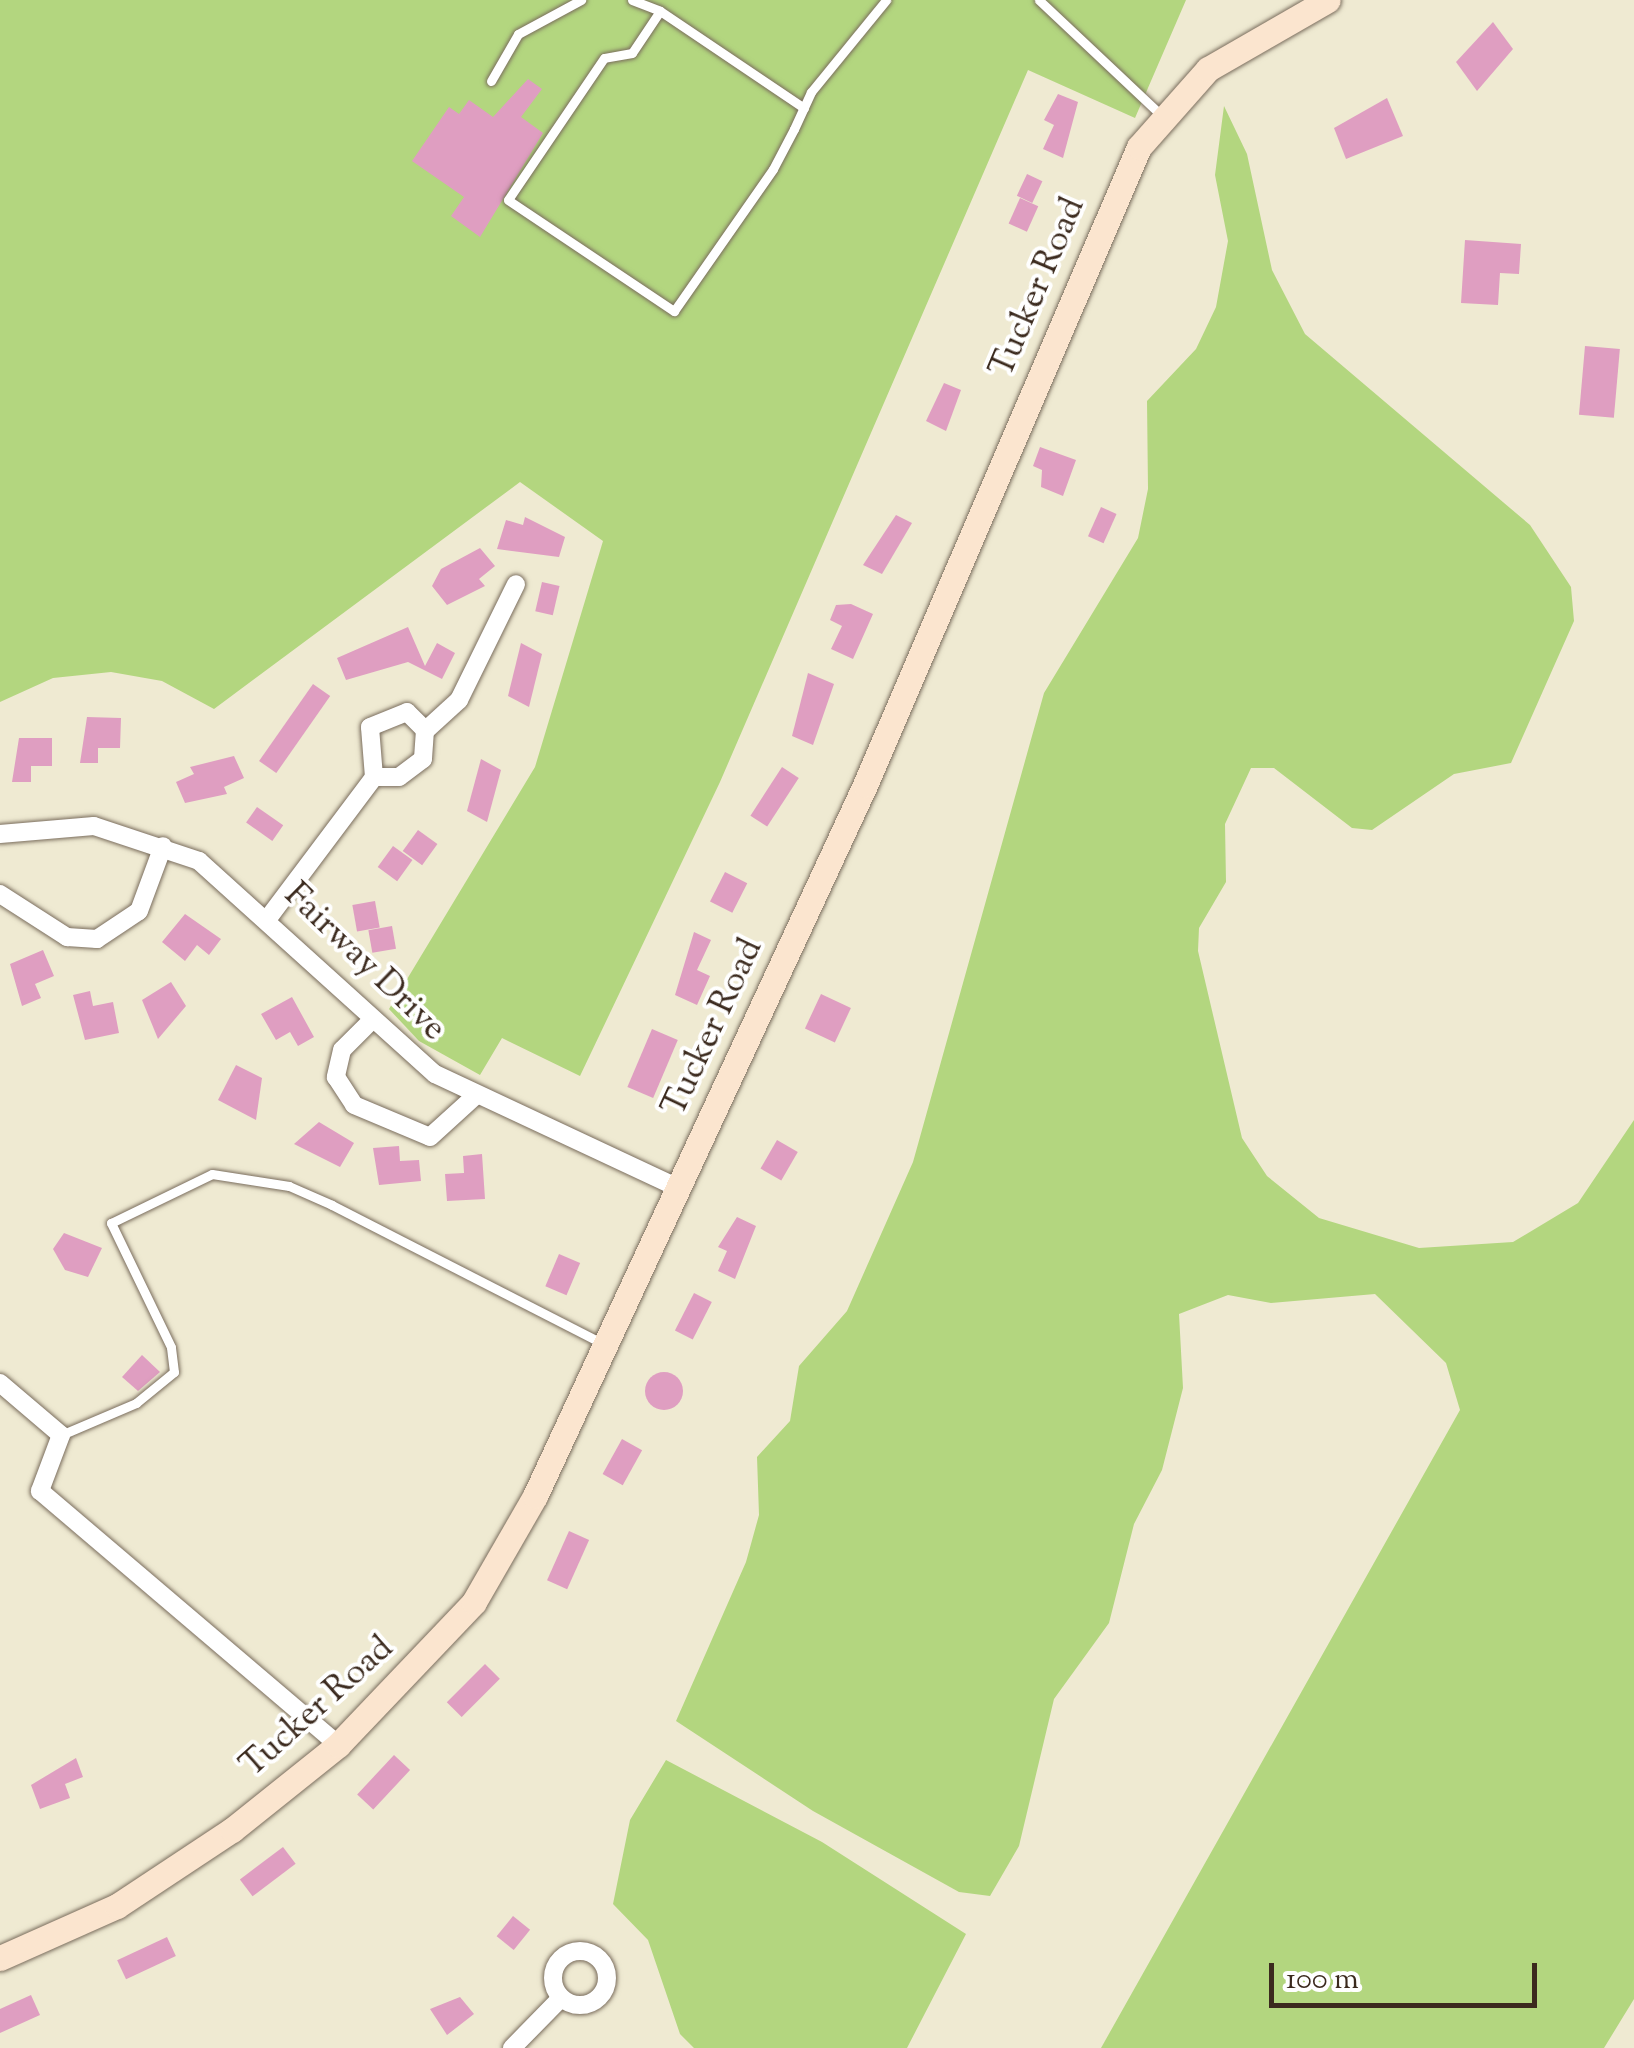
<!DOCTYPE html>
<html>
<head>
<meta charset="utf-8">
<style>
	body { margin:0 }
	#map { position:relative; width:1634px; height:2048px; overflow:hidden; background:#efead2; font-family:"Sorts Mill Goudy",serif }
	div>[style] { position:absolute }
	.green>* { inset:0; background:#b3d67f }
	.building>* { inset:0; background:#df9ec1; transform-origin:0 0 }
	.round { border-radius:50% }
	.roads { filter:drop-shadow(0 0 2px #7a6d5d) drop-shadow(0 0 2px #7a6d5d) }
	.lane>* { height:9px; margin:-4.5px; padding:0 4.5px; transform-origin:4.5px; border-radius:4.5px; background:#fff }
	.street>* { height:18px; margin:-9px; padding:0 9px; transform-origin:9px; border-radius:9px; background:#fff }
	.street>.ring { margin:-9px; padding:0; box-sizing:content-box; background:none; border:18px solid #fff; border-radius:50% }
	.secondary>* { height:25px; margin:-12.5px; padding:0 12.5px; transform-origin:12.5px; border-radius:12.5px; background:#fbe5cf }
	span { translate:-50% -50%; white-space:nowrap; text-align:center; line-height:1.15; -webkit-text-stroke:8px #fff; paint-order:stroke }
	.street-label { font-size:35px; color:#3b2a1e }
	.scale { position:absolute; left:1269px; top:1963px; width:268px; height:45px; box-sizing:border-box; border:5px solid #3b2a1e; border-top:0; padding-left:12px; font-size:30px; line-height:35px; white-space:nowrap; color:#3b2a1e; -webkit-text-stroke:8px #fff; paint-order:stroke }
</style>
</head>
<body>
<div id="map">
	<div class="green">
		<i style="clip-path:polygon(0 0,1186px 0,1135px 118px,1028px 70px,720px 782px,580px 1076px,502px 1038px,480px 1075px,419px 1041px,389px 1009px,535px 767px,603px 541px,520px 482px,214px 709px,162px 681px,111px 672px,53px 678px,0 702px)"></i>
		<i style="clip-path:polygon(1224px 106px,1247px 154px,1272px 270px,1305px 334px,1530px 525px,1571px 587px,1574px 621px,1511px 763px,1454px 774px,1372px 830px,1352px 828px,1274px 768px,1251px 768px,1225px 824px,1226px 882px,1199px 928px,1198px 951px,1242px 1138px,1267px 1176px,1319px 1218px,1419px 1248px,1513px 1242px,1578px 1203px,1634px 1120px,1634px 1999px,1604px 2048px,1101px 2048px,1460px 1410px,1446px 1363px,1375px 1294px,1271px 1303px,1228px 1295px,1179px 1314px,1183px 1388px,1162px 1470px,1134px 1524px,1109px 1623px,1054px 1699px,1019px 1846px,990px 1896px,959px 1892px,813px 1811px,676px 1721px,746px 1562px,759px 1515px,757px 1457px,790px 1421px,799px 1366px,847px 1311px,913px 1162px,1044px 693px,1138px 538px,1148px 489px,1147px 401px,1196px 349px,1216px 307px,1228px 241px,1215px 175px)"></i>
		<i style="clip-path:polygon(666px 1760px,822px 1842px,966px 1934px,907px 2048px,694px 2048px,680px 2034px,648px 1940px,613px 1904px,630px 1820px)"></i>
	</div>
	<div class="building">
		<i style="clip-path:polygon(1493px 22px,1513px 49px,1477px 91px,1456px 62px)"></i>
		<i style="clip-path:polygon(528px 79px,542px 89px,521px 117px,543px 133px,480px 237px,451px 216px,464px 197px,412px 161px,449px 107px,459px 114px,469px 100px,493px 117px)"></i>
		<i style="clip-path:polygon(1058px 94px,1078px 102px,1063px 158px,1043px 149px,1054px 125px,1044px 120px)"></i>
		<i style="clip-path:polygon(1387px 98px,1403px 136px,1346px 159px,1334px 128px)"></i>
		<i style="left:1027px;top:174px;width:17px;height:24px;rotate:25deg"></i>
		<i style="left:1020px;top:198px;width:20px;height:28px;rotate:24deg"></i>
		<i style="clip-path:polygon(1465px 240px,1521px 244px,1519px 274px,1500px 273px,1498px 305px,1461px 303px)"></i>
		<i style="left:1585px;top:346px;width:35px;height:69px;rotate:5deg"></i>
		<i style="clip-path:polygon(944px 383px,961px 390px,946px 431px,926px 421px)"></i>
		<i style="clip-path:polygon(1040px 447px,1076px 460px,1063px 496px,1041px 487px,1042px 470px,1033px 466px)"></i>
		<i style="left:1101px;top:507px;width:17px;height:32px;rotate:24deg"></i>
		<i style="clip-path:polygon(896px 515px,912px 523px,882px 574px,863px 565px)"></i>
		<i style="clip-path:polygon(525px 517px,565px 537px,559px 557px,497px 549px,506px 520px,523px 525px)"></i>
		<i style="clip-path:polygon(480px 548px,495px 566px,479px 579px,485px 586px,447px 605px,432px 586px,441px 569px)"></i>
		<i style="left:542px;top:582px;width:18px;height:30px;rotate:13deg"></i>
		<i style="clip-path:polygon(851px 604px,873px 614px,853px 659px,831px 649px,842px 626px,830px 620px,836px 605px)"></i>
		<i style="clip-path:polygon(408px 627px,425px 666px,437px 643px,455px 653px,442px 679px,408px 662px,346px 680px,337px 658px)"></i>
		<i style="clip-path:polygon(521px 643px,542px 654px,529px 707px,508px 696px)"></i>
		<i style="clip-path:polygon(808px 673px,834px 684px,813px 745px,792px 736px)"></i>
		<i style="left:313px;top:684px;width:21px;height:94px;rotate:35deg"></i>
		<i style="clip-path:polygon(87px 717px,121px 718px,120px 748px,98px 748px,98px 763px,80px 763px)"></i>
		<i style="clip-path:polygon(19px 738px,52px 738px,52px 766px,31px 766px,31px 782px,12px 782px)"></i>
		<i style="clip-path:polygon(234px 756px,244px 778px,224px 787px,227px 794px,185px 803px,176px 782px,194px 774px,190px 767px)"></i>
		<i style="clip-path:polygon(481px 759px,501px 770px,487px 822px,467px 811px)"></i>
		<i style="left:782px;top:767px;width:20px;height:58px;rotate:33deg"></i>
		<i style="left:257px;top:807px;width:32px;height:19px;rotate:35deg"></i>
		<i style="left:418px;top:830px;width:24px;height:26px;rotate:36deg"></i>
		<i style="left:393px;top:846px;width:24px;height:26px;rotate:36deg"></i>
		<i style="left:725px;top:872px;width:25px;height:33px;rotate:27deg"></i>
		<i style="left:375px;top:901px;width:27px;height:23px;rotate:80deg"></i>
		<i style="clip-path:polygon(185px 914px,221px 939px,209px 955px,197px 945px,185px 961px,162px 942px)"></i>
		<i style="left:392px;top:926px;width:23px;height:24px;rotate:80deg"></i>
		<i style="clip-path:polygon(694px 932px,711px 940px,697px 970px,710px 976px,697px 1005px,675px 995px)"></i>
		<i style="clip-path:polygon(43px 950px,54px 976px,35px 984px,41px 998px,22px 1006px,10px 964px)"></i>
		<i style="clip-path:polygon(171px 982px,186px 1006px,158px 1039px,142px 1000px)"></i>
		<i style="clip-path:polygon(90px 991px,93px 1006px,113px 1002px,119px 1033px,85px 1040px,73px 995px)"></i>
		<i style="left:821px;top:994px;width:33px;height:38px;rotate:25deg"></i>
		<i style="clip-path:polygon(292px 997px,314px 1037px,298px 1046px,290px 1032px,276px 1040px,261px 1014px)"></i>
		<i style="left:652px;top:1029px;width:28px;height:63px;rotate:23deg"></i>
		<i style="clip-path:polygon(236px 1065px,262px 1078px,256px 1120px,218px 1100px)"></i>
		<i style="clip-path:polygon(319px 1122px,354px 1143px,340px 1167px,294px 1144px)"></i>
		<i style="left:777px;top:1140px;width:24px;height:33px;rotate:30deg"></i>
		<i style="clip-path:polygon(399px 1146px,400px 1161px,419px 1160px,421px 1181px,379px 1185px,373px 1148px)"></i>
		<i style="clip-path:polygon(482px 1154px,485px 1199px,447px 1201px,445px 1174px,464px 1173px,463px 1156px)"></i>
		<i style="clip-path:polygon(737px 1217px,756px 1226px,735px 1279px,718px 1271px,727px 1251px,718px 1247px)"></i>
		<i style="clip-path:polygon(64px 1233px,102px 1248px,88px 1277px,65px 1270px,53px 1249px)"></i>
		<i style="left:559px;top:1254px;width:23px;height:35px;rotate:23deg"></i>
		<i style="left:694px;top:1293px;width:20px;height:42px;rotate:27deg"></i>
		<i style="clip-path:polygon(142px 1355px,160px 1372px,138px 1391px,122px 1377px)"></i>
		<i class="round" style="left:645px;top:1372px;width:38px;height:38px"></i>
		<i style="left:622px;top:1439px;width:23px;height:40px;rotate:29deg"></i>
		<i style="left:569px;top:1531px;width:22px;height:54px;rotate:24deg"></i>
		<i style="left:485px;top:1664px;width:21px;height:54px;rotate:45deg"></i>
		<i style="left:394px;top:1755px;width:22px;height:54px;rotate:43deg"></i>
		<i style="clip-path:polygon(76px 1758px,83px 1777px,65px 1784px,70px 1798px,40px 1809px,31px 1785px)"></i>
		<i style="left:283px;top:1847px;width:21px;height:54px;rotate:53deg"></i>
		<i style="left:513px;top:1916px;width:22px;height:26px;rotate:39deg"></i>
		<i style="left:167px;top:1937px;width:21px;height:55px;rotate:65deg"></i>
		<i style="clip-path:polygon(31px 1995px,40px 2015px,0 2033px,0 2009px)"></i>
		<i style="clip-path:polygon(460px 1997px,474px 2014px,447px 2035px,430px 2009px)"></i>
	</div>
	<div class="roads">
		<div class="lane">
			<i style="left:632px;top:0;width:30px;rotate:21deg"></i>
			<i style="left:1039px;top:0;width:168px;rotate:43.3deg"></i>
			<i style="left:491px;top:81px;width:54px;rotate:-60.1deg"></i>
			<i style="left:518px;top:34px;width:72px;rotate:-28.4deg"></i>
			<i style="left:804px;top:108px;width:174px;rotate:-146deg"></i>
			<i style="left:660px;top:11px;width:50px;rotate:123.7deg"></i>
			<i style="left:632px;top:53px;width:28px;rotate:170deg"></i>
			<i style="left:604px;top:58px;width:171px;rotate:124.1deg"></i>
			<i style="left:508px;top:200px;width:200px;rotate:33.8deg"></i>
			<i style="left:674px;top:311px;width:173px;rotate:-55.1deg"></i>
			<i style="left:773px;top:169px;width:45px;rotate:-62.3deg"></i>
			<i style="left:794px;top:129px;width:41px;rotate:-65.3deg"></i>
			<i style="left:811px;top:92px;width:119px;rotate:-50.8deg"></i>
			<i style="left:61px;top:1435px;width:82px;rotate:-23.1deg"></i>
			<i style="left:136px;top:1403px;width:49px;rotate:-39.2deg"></i>
			<i style="left:174px;top:1372px;width:25px;rotate:-97deg"></i>
			<i style="left:171px;top:1347px;width:138px;rotate:-115.8deg"></i>
			<i style="left:111px;top:1223px;width:112px;rotate:-25.9deg"></i>
			<i style="left:212px;top:1174px;width:78px;rotate:8.9deg"></i>
			<i style="left:289px;top:1186px;width:47px;rotate:23.8deg"></i>
			<i style="left:332px;top:1205px;width:305px;rotate:27.1deg"></i>
		</div>
		<div class="street">
			<i style="left:425px;top:731px;width:46px;rotate:-42.4deg"></i>
			<i style="left:459px;top:700px;width:129px;rotate:-63.8deg"></i>
			<i style="left:0;top:834px;width:94px;rotate:-4.9deg"></i>
			<i style="left:94px;top:826px;width:111px;rotate:18.4deg"></i>
			<i style="left:199px;top:861px;width:318px;rotate:42.1deg"></i>
			<i style="left:435px;top:1074px;width:268px;rotate:25.1deg"></i>
			<i style="left:0;top:894px;width:80px;rotate:32.7deg"></i>
			<i style="left:67px;top:937px;width:30px;rotate:4deg"></i>
			<i style="left:97px;top:939px;width:50px;rotate:-33.7deg"></i>
			<i style="left:139px;top:911px;width:69px;rotate:-69.7deg"></i>
			<i style="left:269px;top:917px;width:175px;rotate:-53.1deg"></i>
			<i style="left:374px;top:777px;width:50px;rotate:-94.6deg"></i>
			<i style="left:370px;top:727px;width:40px;rotate:-22deg"></i>
			<i style="left:407px;top:712px;width:25px;rotate:45deg"></i>
			<i style="left:425px;top:730px;width:29px;rotate:94deg"></i>
			<i style="left:423px;top:759px;width:30px;rotate:143deg"></i>
			<i style="left:399px;top:777px;width:25px;rotate:180deg"></i>
			<i style="left:372px;top:1020px;width:42px;rotate:135deg"></i>
			<i style="left:342px;top:1050px;width:28px;rotate:103deg"></i>
			<i style="left:336px;top:1077px;width:33px;rotate:57deg"></i>
			<i style="left:354px;top:1105px;width:82px;rotate:22.8deg"></i>
			<i style="left:430px;top:1137px;width:59px;rotate:-42.3deg"></i>
			<i style="left:0;top:1383px;width:80px;rotate:40.4deg"></i>
			<i style="left:61px;top:1435px;width:60px;rotate:110.6deg"></i>
			<i style="left:40px;top:1491px;width:392px;rotate:40.4deg"></i>
			<i class="ring" style="left:553px;top:1951px;width:36px;height:36px"></i>
			<i style="left:512px;top:2048px;width:67px;rotate:-45.6deg"></i>
		</div>
		<div class="secondary">
			<i style="left:0;top:1958px;width:128px;rotate:-24deg"></i>
			<i style="left:117px;top:1906px;width:138px;rotate:-33.5deg"></i>
			<i style="left:232px;top:1830px;width:136px;rotate:-38.7deg"></i>
			<i style="left:338px;top:1745px;width:197px;rotate:-46.4deg"></i>
			<i style="left:474px;top:1602px;width:122px;rotate:-60.1deg"></i>
			<i style="left:535px;top:1496px;width:784px;rotate:-65.1deg"></i>
			<i style="left:865px;top:785px;width:694px;rotate:-66.76deg"></i>
			<i style="left:1139px;top:147px;width:104px;rotate:-48.5deg"></i>
			<i style="left:1208px;top:69px;width:138px;rotate:-29.9deg"></i>
		</div>
	</div>
	<div class="street-label">
		<span style="left:1039px;top:288px;rotate:-67deg">Tucker Road</span>
		<span style="left:364px;top:963px;rotate:44deg">Fairway Drive</span>
		<span style="left:714px;top:1028px;rotate:-65deg">Tucker Road</span>
		<span style="left:318px;top:1708px;rotate:-42deg">Tucker Road</span>
	</div>
	<div class="scale">100 m</div>
</div>
</body>
</html>
